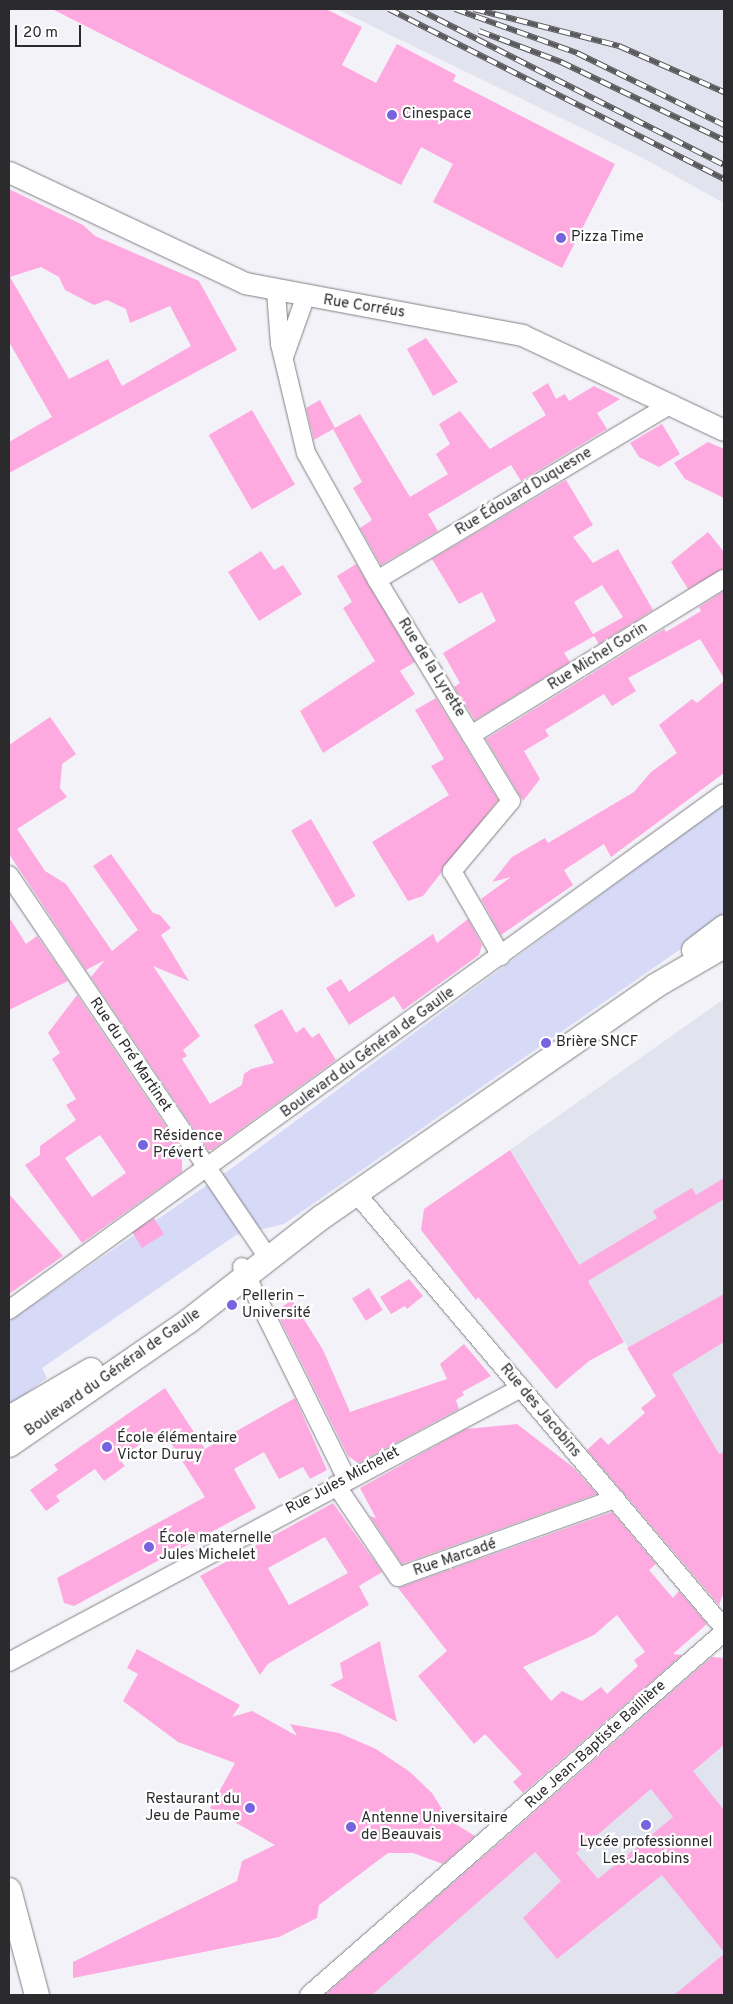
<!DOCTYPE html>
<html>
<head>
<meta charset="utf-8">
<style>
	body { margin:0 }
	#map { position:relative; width:733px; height:2004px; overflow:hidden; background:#f2f2f8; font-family:Overpass,sans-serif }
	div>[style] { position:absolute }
	.built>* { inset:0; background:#e1e3ef }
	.green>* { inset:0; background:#d7daf6 }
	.building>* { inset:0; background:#feaae0; transform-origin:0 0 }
	.roads { filter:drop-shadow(0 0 1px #808185) drop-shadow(0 0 1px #808185) }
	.minor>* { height:18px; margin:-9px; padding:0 9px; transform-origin:9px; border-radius:9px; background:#fff }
	.tertiary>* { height:21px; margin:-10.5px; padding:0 10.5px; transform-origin:10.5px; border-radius:10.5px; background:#fff }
	.secondary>* { height:24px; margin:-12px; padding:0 12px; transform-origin:12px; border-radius:12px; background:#fff }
	.rail>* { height:5.5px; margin-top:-2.75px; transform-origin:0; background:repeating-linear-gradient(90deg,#fff 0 11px,#5a5a5d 0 22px); box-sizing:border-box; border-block:1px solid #5a5a5d }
	.dots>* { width:14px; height:14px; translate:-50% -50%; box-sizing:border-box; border:2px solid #fff; border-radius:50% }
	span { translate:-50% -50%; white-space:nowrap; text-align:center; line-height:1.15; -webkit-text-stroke:4.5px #fff; paint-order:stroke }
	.poi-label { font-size:15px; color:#2b2b2d }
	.left { translate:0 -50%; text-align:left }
	.right { translate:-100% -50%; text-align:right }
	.street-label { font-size:15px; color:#2b2b2d }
	.frame { position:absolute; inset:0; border:10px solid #2b2b2d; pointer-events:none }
	.scale { position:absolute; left:15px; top:25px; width:66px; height:22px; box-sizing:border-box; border:2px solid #2b2b2d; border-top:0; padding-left:6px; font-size:15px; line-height:18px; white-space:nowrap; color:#2b2b2d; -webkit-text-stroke:4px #fff; paint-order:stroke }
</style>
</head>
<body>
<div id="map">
	<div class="built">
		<i style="clip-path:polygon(337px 9px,724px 9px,724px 203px,639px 156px)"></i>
		<i style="clip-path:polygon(724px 999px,724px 1508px,510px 1150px)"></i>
		<i style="clip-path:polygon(711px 1657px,724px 1659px,724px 1995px,325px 1995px,478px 1860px,497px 1883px,662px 1746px,639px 1719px)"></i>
	</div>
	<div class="green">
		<i style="clip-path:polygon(724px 803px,724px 919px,284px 1224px,236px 1235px,42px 1368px,47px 1378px,9px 1406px,9px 1321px,232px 1168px)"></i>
	</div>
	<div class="building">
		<i style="clip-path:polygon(52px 9px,326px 9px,362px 27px,342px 65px,376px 83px,397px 44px,456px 75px,453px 81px,615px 164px,562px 268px,433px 202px,453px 164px,421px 147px,401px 185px)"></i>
		<i style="clip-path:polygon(evenodd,9px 189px,83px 225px,95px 236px,199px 281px,237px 350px,9px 473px,9px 442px,52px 417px,9px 342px,9px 189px,41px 267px,59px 277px,65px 290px,94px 305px,107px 300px,126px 309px,130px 323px,170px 306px,191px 346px,122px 386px,108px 359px,69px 379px,10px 277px,41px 267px)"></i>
		<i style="clip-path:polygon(426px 338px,458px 382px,433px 396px,407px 349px)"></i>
		<i style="clip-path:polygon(548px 383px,556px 399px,565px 394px,569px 401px,594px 386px,620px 399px,597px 413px,607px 429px,521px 481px,511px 465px,444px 505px,428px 514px,438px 531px,381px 565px,360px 528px,372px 520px,353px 488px,362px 482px,333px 429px,360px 414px,410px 497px,448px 474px,436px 454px,450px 444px,439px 424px,460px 411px,490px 449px,546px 415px,532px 393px)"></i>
		<i style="clip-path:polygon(320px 400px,335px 428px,314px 440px,306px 408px)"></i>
		<i style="left:252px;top:410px;width:86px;height:50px;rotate:60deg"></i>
		<i style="clip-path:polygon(662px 424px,680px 454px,659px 467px,639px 457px,630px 443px)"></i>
		<i style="clip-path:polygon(708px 442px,724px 449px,724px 498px,685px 479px,674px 463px)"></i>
		<i style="clip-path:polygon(evenodd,566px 480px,593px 525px,573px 537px,593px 563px,618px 549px,653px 610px,599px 644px,594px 636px,564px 653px,570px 662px,475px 720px,454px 687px,460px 683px,443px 653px,496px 621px,482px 592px,459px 604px,432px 559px,566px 480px,602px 585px,623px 617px,593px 634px,574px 602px,602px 585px)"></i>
		<i style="clip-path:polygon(708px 532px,724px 552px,724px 568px,688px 589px,671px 562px)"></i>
		<i style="clip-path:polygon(261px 551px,274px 570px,283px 565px,302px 594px,259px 621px,228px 572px)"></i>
		<i style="clip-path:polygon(356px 564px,415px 662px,400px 671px,415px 694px,323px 753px,300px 711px,375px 661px,343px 608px,352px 602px,337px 576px)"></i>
		<i style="clip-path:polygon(724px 591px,724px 678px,700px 639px,628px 678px,636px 691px,612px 706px,604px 694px,545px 730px,549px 736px,524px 751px,540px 779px,523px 801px,486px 739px,664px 629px,666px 632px,701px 611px,699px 607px)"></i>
		<i style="clip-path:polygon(724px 681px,724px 773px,611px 857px,604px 844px,564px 870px,573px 885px,501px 935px,481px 899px,511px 877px,492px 882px,512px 857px,545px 838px,548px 843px,634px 792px,651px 772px,677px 753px,659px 725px,692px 699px,697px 703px)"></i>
		<i style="clip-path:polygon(436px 698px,498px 800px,423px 896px,408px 901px,372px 842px,449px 795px,431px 766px,444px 759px,415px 710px)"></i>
		<i style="clip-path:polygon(50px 717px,76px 754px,62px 764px,60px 788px,67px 797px,17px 829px,45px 871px,66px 884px,112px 951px,138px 930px,93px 866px,111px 854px,153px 913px,160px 915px,171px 928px,161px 935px,189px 981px,153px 966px,200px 1036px,183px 1050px,187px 1056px,182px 1059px,210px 1104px,242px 1085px,244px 1074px,251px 1069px,274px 1063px,254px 1025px,282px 1009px,296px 1033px,304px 1027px,312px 1038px,319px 1033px,336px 1060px,212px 1150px,208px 1150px,91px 977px,105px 960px,86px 970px,9px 854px,9px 745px)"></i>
		<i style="left:311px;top:819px;width:89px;height:23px;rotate:60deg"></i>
		<i style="clip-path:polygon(9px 917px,26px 944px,37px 936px,68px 981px,9px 1010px)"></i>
		<i style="clip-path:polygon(468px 919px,482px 945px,479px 955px,403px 1010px,394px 996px,349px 1025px,326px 988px,341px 979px,349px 992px,433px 934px,437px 943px)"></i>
		<i style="clip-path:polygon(evenodd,77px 995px,182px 1150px,182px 1172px,82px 1243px,25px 1165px,40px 1155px,40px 1146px,76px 1120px,66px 1105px,76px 1099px,52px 1059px,60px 1053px,48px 1033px,77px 995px,100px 1135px,126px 1173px,92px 1197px,65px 1158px,100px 1135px)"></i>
		<i style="clip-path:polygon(510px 1150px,579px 1265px,657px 1218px,653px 1211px,685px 1192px,692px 1188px,696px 1195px,724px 1178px,724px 1199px,588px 1281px,624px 1342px,589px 1361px,556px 1389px,478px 1297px,476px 1300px,421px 1230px,424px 1209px)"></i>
		<i style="clip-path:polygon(9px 1194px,63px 1256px,9px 1294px)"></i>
		<i style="left:154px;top:1218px;width:19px;height:26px;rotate:58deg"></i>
		<i style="clip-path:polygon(409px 1279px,423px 1296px,407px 1309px,405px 1306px,391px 1314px,380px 1297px)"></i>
		<i style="left:369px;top:1288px;width:26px;height:20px;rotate:58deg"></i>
		<i style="clip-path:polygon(724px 1294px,724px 1342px,672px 1374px,719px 1454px,724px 1452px,724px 1592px,719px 1605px,587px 1450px,601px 1437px,608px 1445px,645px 1413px,641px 1408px,656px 1396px,627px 1348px)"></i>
		<i style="clip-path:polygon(292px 1300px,323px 1350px,350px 1412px,447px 1379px,440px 1364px,464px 1344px,491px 1376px,462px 1392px,464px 1395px,456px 1400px,459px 1409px,358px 1463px,348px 1456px,276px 1311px)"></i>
		<i style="clip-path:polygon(165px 1388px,205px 1449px,295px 1398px,327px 1470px,310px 1479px,303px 1467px,279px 1479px,264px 1452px,234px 1469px,256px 1508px,74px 1606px,64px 1603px,57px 1578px,205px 1497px,162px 1429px,119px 1459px,125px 1466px,104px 1481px,95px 1469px,56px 1496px,60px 1501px,46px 1511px,30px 1490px,58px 1470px,54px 1465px)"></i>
		<i style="clip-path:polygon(517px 1424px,574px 1468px,597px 1494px,402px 1564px,370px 1516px,376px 1518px,360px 1488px,466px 1429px)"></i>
		<i style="clip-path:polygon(evenodd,333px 1503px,382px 1572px,359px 1586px,369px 1605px,268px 1664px,260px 1675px,200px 1576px,333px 1503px,325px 1537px,348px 1573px,289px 1605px,268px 1568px,325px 1537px)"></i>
		<i style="clip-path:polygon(evenodd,612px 1512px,656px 1564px,649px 1570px,673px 1598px,679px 1591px,707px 1624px,673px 1654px,682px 1655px,523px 1793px,513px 1782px,522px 1774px,485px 1734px,474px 1744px,418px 1676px,447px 1651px,398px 1588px,612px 1512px,617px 1615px,645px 1652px,634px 1660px,638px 1666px,607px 1694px,601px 1687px,582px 1701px,562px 1691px,551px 1701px,523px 1667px,594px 1635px,617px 1615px)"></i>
		<i style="clip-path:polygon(380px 1641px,382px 1653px,397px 1722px,330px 1685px,343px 1678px,340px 1663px)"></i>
		<i style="clip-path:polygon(137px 1649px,240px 1705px,232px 1717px,252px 1711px,297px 1736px,290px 1724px,339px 1733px,376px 1749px,410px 1772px,432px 1793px,449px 1820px,475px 1836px,443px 1864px,413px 1853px,388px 1853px,319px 1905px,317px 1918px,279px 1937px,73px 1978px,73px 1962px,237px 1881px,242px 1861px,275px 1845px,210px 1808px,235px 1763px,178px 1742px,123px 1701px,138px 1674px,127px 1668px)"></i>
		<i style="clip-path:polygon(evenodd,712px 1657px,724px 1658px,724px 1745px,693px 1771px,724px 1810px,724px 1952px,662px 1875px,557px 1959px,523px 1918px,561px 1881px,535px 1852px,372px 1995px,325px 1995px,712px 1657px,651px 1789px,673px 1817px,598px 1879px,576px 1853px,651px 1789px)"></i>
		<i style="clip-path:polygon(724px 1954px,724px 1995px,674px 1995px)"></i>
	</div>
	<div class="roads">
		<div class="minor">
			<i style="left:276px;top:292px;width:52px;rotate:85.6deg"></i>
			<i style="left:280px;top:344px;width:112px;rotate:76.6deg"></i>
			<i style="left:306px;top:453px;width:145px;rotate:60.8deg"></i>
			<i style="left:377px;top:580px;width:258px;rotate:58.8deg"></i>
			<i style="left:511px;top:801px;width:92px;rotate:130.1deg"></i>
			<i style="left:452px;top:871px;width:98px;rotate:60deg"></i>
			<i style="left:284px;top:357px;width:63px;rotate:-70.4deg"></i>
			<i style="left:377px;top:580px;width:343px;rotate:-30.9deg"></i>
			<i style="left:471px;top:735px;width:297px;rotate:-31.7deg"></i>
			<i style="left:9px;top:875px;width:464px;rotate:55.9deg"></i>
			<i style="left:356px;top:1193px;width:570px;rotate:49.77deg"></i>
			<i style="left:242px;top:1267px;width:237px;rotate:63.7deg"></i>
			<i style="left:9px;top:1310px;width:882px;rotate:-35.87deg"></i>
			<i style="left:336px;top:1485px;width:111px;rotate:56deg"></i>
			<i style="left:398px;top:1577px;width:231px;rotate:-19.8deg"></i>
			<i style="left:9px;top:1662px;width:581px;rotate:-28.15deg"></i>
			<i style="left:309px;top:1995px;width:551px;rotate:-41.18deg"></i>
		</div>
		<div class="tertiary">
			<i style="left:9px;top:172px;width:261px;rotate:25.2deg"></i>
			<i style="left:245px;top:283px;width:282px;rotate:10.6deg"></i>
			<i style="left:522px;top:335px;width:223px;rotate:25.2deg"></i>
		</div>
		<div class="secondary">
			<i style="left:694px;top:950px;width:38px;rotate:-37deg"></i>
			<i style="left:9px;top:1418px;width:95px;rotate:-30.3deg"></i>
			<i style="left:9px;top:1445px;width:220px;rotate:-34.6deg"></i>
			<i style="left:190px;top:1320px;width:167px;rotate:-38deg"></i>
			<i style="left:322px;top:1217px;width:405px;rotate:-34.7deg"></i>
			<i style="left:655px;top:986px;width:80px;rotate:-30.1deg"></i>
			<i style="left:9px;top:1890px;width:109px;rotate:75.1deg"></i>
		</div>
	</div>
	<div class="rail">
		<i style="left:389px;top:9px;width:376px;rotate:26.9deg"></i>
		<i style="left:418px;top:9px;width:343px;rotate:27deg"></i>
		<i style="left:455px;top:9px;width:130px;rotate:19.8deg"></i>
		<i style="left:577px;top:53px;width:164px;rotate:26.1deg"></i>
		<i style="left:474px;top:9px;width:150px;rotate:14.3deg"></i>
		<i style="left:619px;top:46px;width:115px;rotate:23.7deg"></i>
		<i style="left:479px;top:31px;width:88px;rotate:20.7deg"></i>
		<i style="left:561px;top:62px;width:181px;rotate:25.6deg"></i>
	</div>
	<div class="dots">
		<i style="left:392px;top:115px;background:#7763dd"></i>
		<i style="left:561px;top:238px;background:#7763dd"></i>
		<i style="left:546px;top:1043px;background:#7763dd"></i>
		<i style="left:143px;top:1145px;background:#7763dd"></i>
		<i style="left:232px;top:1305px;background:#7763dd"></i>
		<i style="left:107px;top:1447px;background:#7763dd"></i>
		<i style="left:149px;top:1547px;background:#7763dd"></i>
		<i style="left:250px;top:1808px;background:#7763dd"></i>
		<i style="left:646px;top:1825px;background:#7763dd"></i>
		<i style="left:351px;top:1827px;background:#7763dd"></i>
	</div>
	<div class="poi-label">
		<span class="left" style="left:402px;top:115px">Cinespace</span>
		<span class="left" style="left:571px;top:238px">Pizza Time</span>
		<span class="left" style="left:556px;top:1043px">Brière SNCF</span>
		<span class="left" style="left:153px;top:1145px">Résidence<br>Prévert</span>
		<span class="left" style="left:242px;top:1305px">Pellerin –<br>Université</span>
		<span class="left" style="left:117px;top:1447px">École élémentaire<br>Victor Duruy</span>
		<span class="left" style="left:159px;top:1547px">École maternelle<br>Jules Michelet</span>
		<span class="right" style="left:240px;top:1808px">Restaurant du<br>Jeu de Paume</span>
		<span class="left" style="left:361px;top:1827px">Antenne Universitaire<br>de Beauvais</span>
		<span style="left:646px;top:1851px">Lycée professionnel<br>Les Jacobins</span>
	</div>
	<div class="street-label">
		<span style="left:364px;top:307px;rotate:9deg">Rue Corréus</span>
		<span style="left:524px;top:492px;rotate:-31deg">Rue Édouard Duquesne</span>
		<span style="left:598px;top:657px;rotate:-32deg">Rue Michel Gorin</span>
		<span style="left:431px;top:668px;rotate:58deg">Rue de la Lyrette</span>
		<span style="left:368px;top:1053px;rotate:-36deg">Boulevard du Général de Gaulle</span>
		<span style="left:130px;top:1055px;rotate:56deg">Rue du Pré Martinet</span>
		<span style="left:113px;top:1373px;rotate:-35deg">Boulevard du Général de Gaulle</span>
		<span style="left:540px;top:1411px;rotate:50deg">Rue des Jacobins</span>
		<span style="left:343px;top:1481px;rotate:-28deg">Rue Jules Michelet</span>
		<span style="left:455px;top:1558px;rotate:-19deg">Rue Marcadé</span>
		<span style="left:596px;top:1745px;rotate:-42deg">Rue Jean-Baptiste Baillière</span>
	</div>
	<div class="frame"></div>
	<div class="scale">20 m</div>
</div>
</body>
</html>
